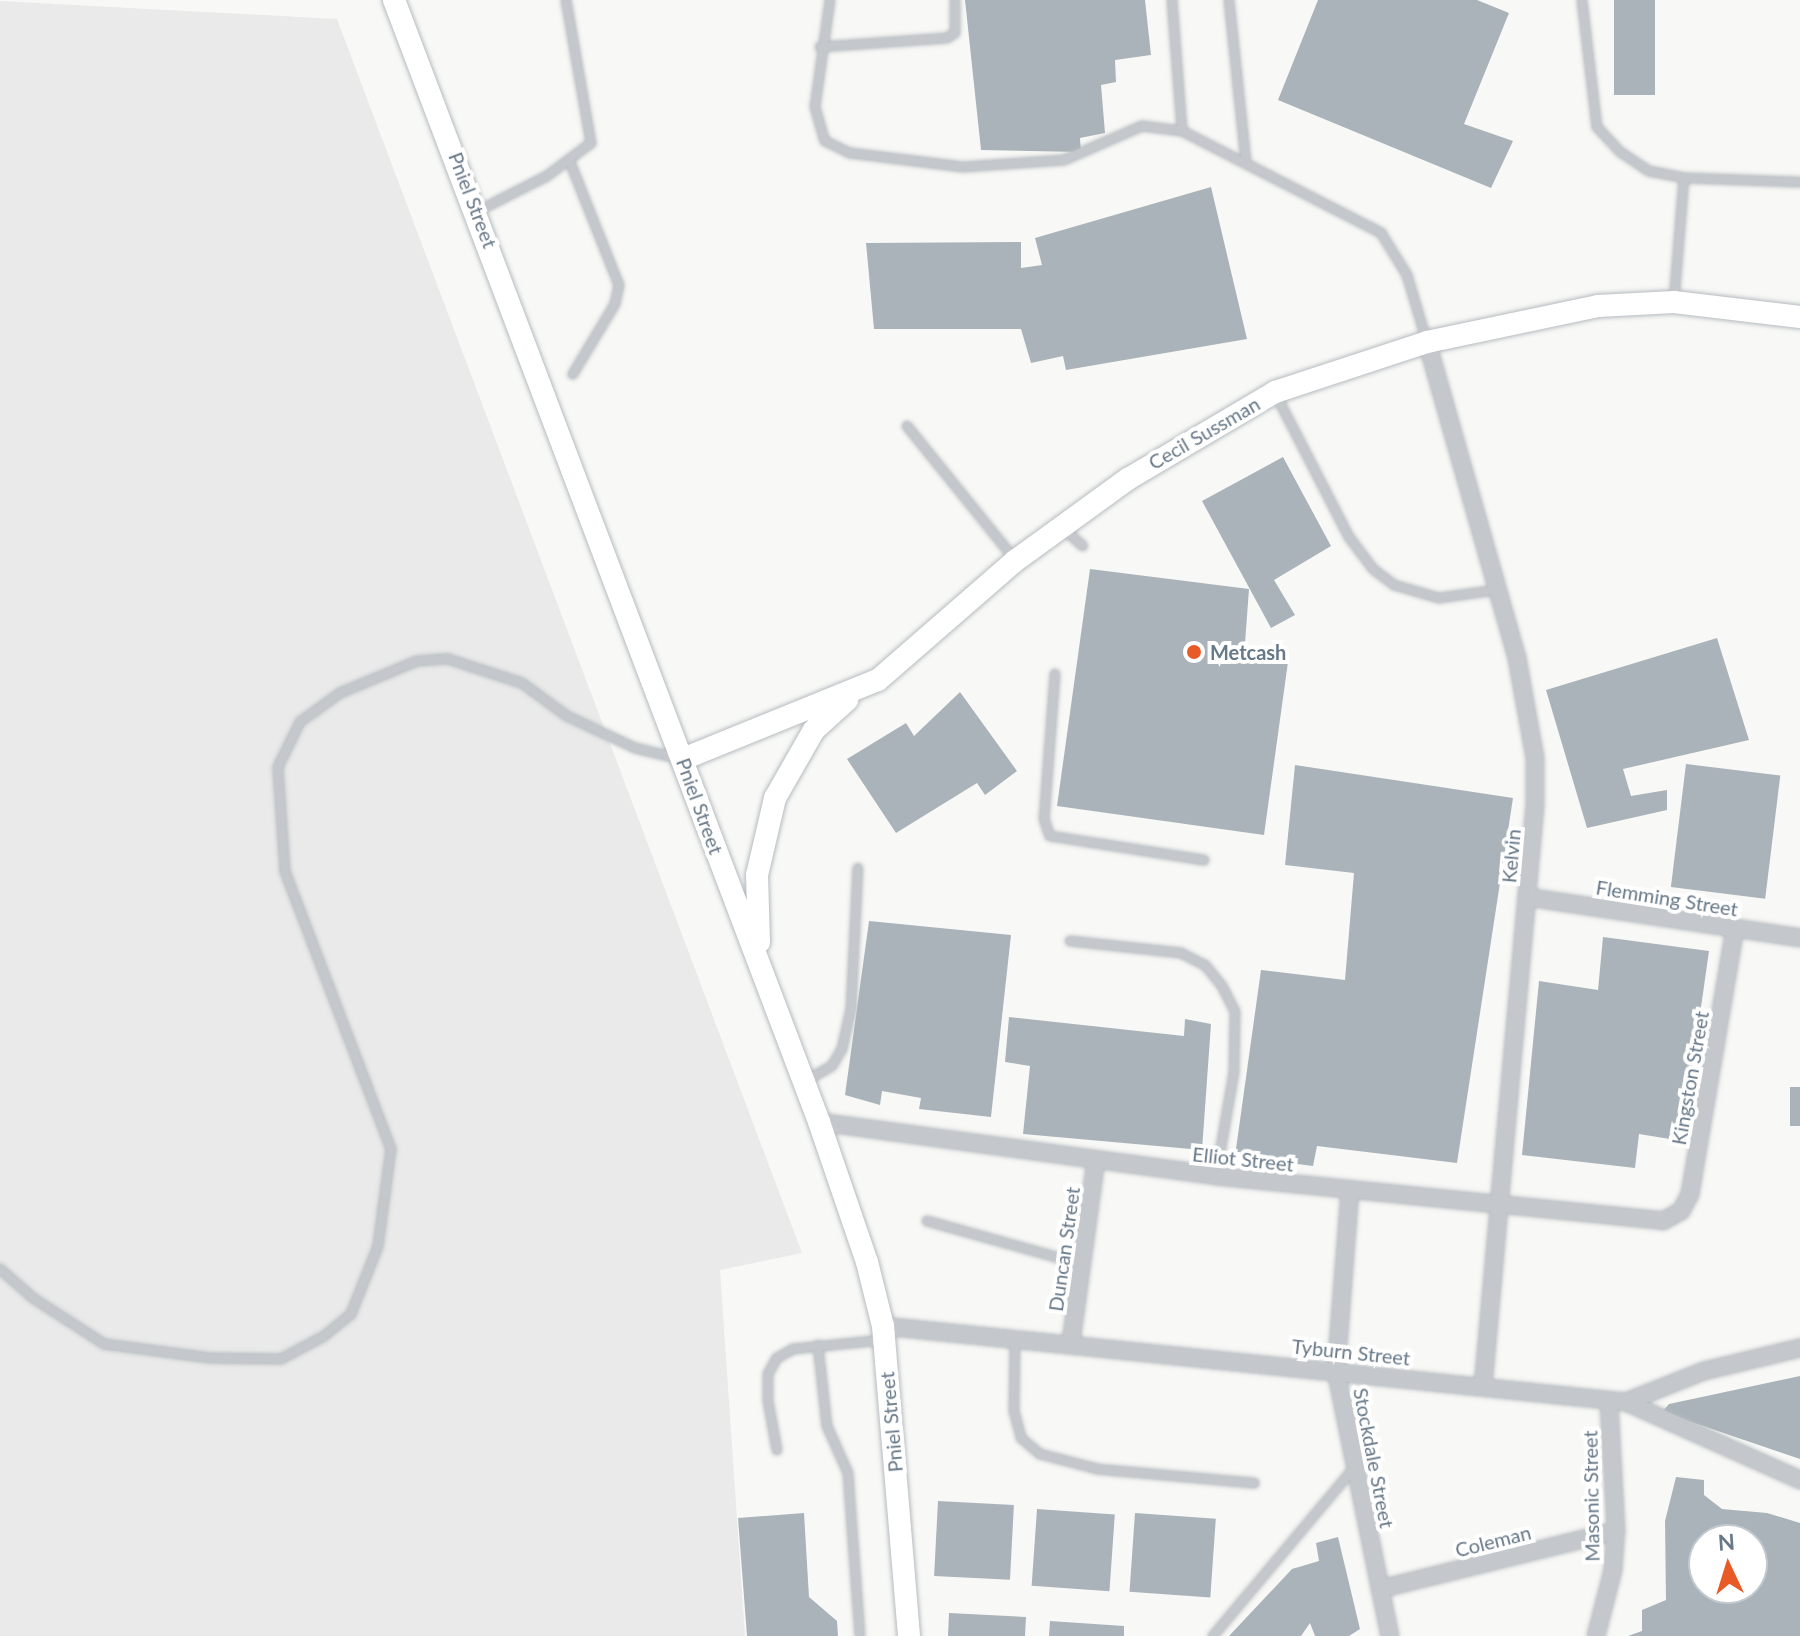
<!DOCTYPE html>
<html>
<head>
<meta charset="utf-8">
<style>
	body { margin:0 }
	#map { position:relative; width:1800px; height:1636px; overflow:hidden; background:#f8f9f6; font-family:Lato,sans-serif }
	div>[style] { position:absolute }
	.built>* { inset:0; background:#e9eae9 }
	.building>* { inset:0; background:#aab3b9; transform-origin:0 0 }
	.roads { filter:drop-shadow(0 0 2px #b6bbc0) drop-shadow(0 0 2px #b6bbc0) }
	.lane>* { height:8px; margin:-4px; padding:0 4px; transform-origin:4px; border-radius:4px; background:#c4c8cc }
	.street>* { height:16px; margin:-8px; padding:0 8px; transform-origin:8px; border-radius:8px; background:#c4c8cc }
	.secondary>* { height:22px; margin:-11px; padding:0 11px; transform-origin:11px; border-radius:11px; background:#fff }
	.dots>* { width:22px; height:22px; translate:-50% -50%; box-sizing:border-box; border:4px solid #fff; border-radius:50% }
	span { translate:-50% -50%; white-space:nowrap; text-align:center; line-height:1.15; -webkit-text-stroke:8px #fff; paint-order:stroke }
	.street-label { font-size:20px; color:#677888 }
	.poi-label { font-size:20px; color:#677888; font-weight:700 }
	.left { translate:0 -50%; text-align:left }
	.north { position:absolute; left:1688px; top:1524px; width:80px; height:80px; box-sizing:border-box; background:#fff; border:2px solid #c2c9cf; border-radius:50%; rotate:356deg; font-size:22px; font-weight:700; line-height:32px; text-align:center; color:#677888 }
	.north::after { content:''; display:block; margin:auto; width:28px; height:36px; background:#e85b27; clip-path:polygon(50% 0,100% 100%,50% 72%,0 100%) }
</style>
</head>
<body>
<div id="map">
	<div class="built">
		<i style="clip-path:polygon(0 1px,337px 19px,802px 1253px,720px 1270px,745px 1636px,0 1636px)"></i>
	</div>
	<div class="building">
		<i style="clip-path:polygon(965px 0,1145px 0,1151px 55px,1115px 60px,1116px 82px,1101px 85px,1105px 133px,1080px 138px,1081px 152px,981px 150px)"></i>
		<i style="clip-path:polygon(1318px 0,1477px 0,1509px 13px,1464px 124px,1513px 141px,1491px 188px,1278px 100px)"></i>
		<i style="left:1614px;top:0;width:41px;height:95px"></i>
		<i style="clip-path:polygon(1211px 187px,1247px 339px,1066px 370px,1063px 356px,1031px 363px,1021px 329px,874px 329px,866px 243px,1021px 242px,1021px 268px,1042px 265px,1035px 238px)"></i>
		<i style="clip-path:polygon(1283px 457px,1331px 546px,1274px 580px,1295px 615px,1271px 628px,1202px 501px)"></i>
		<i style="clip-path:polygon(1090px 569px,1249px 589px,1244px 657px,1288px 662px,1264px 835px,1057px 806px)"></i>
		<i style="clip-path:polygon(1717px 638px,1749px 740px,1623px 769px,1631px 796px,1667px 790px,1667px 810px,1587px 828px,1546px 690px)"></i>
		<i style="clip-path:polygon(960px 692px,1017px 771px,985px 795px,977px 783px,896px 833px,847px 759px,906px 723px,914px 736px)"></i>
		<i style="left:1686px;top:764px;width:95px;height:124px;rotate:7deg"></i>
		<i style="clip-path:polygon(1295px 765px,1513px 798px,1457px 1163px,1317px 1146px,1313px 1166px,1235px 1156px,1261px 970px,1345px 980px,1354px 873px,1285px 865px)"></i>
		<i style="clip-path:polygon(869px 921px,1011px 935px,991px 1117px,919px 1109px,921px 1098px,882px 1091px,880px 1105px,845px 1095px)"></i>
		<i style="clip-path:polygon(1603px 937px,1709px 951px,1682px 1141px,1639px 1134px,1635px 1168px,1522px 1155px,1539px 981px,1598px 990px)"></i>
		<i style="clip-path:polygon(1009px 1017px,1184px 1036px,1185px 1019px,1211px 1024px,1202px 1150px,1023px 1134px,1030px 1066px,1005px 1062px)"></i>
		<i style="left:1790px;top:1087px;width:10px;height:39px"></i>
		<i style="clip-path:polygon(1800px 1376px,1800px 1459px,1662px 1412px,1669px 1404px)"></i>
		<i style="clip-path:polygon(evenodd,1676px 1477px,1704px 1480px,1704px 1495px,1722px 1509px,1767px 1513px,1800px 1523px,1800px 1636px,1628px 1636px,1642px 1631px,1642px 1610px,1666px 1600px,1665px 1521px,1676px 1477px,1704px 1540px,1752px 1540px,1752px 1588px,1704px 1588px,1704px 1540px)"></i>
		<i style="left:938px;top:1501px;width:76px;height:75px;rotate:3deg"></i>
		<i style="left:1037px;top:1509px;width:78px;height:77px;rotate:4deg"></i>
		<i style="clip-path:polygon(804px 1513px,809px 1597px,837px 1621px,838px 1636px,747px 1636px,738px 1518px)"></i>
		<i style="left:1135px;top:1513px;width:81px;height:79px;rotate:4deg"></i>
		<i style="clip-path:polygon(1338px 1537px,1360px 1629px,1349px 1636px,1315px 1636px,1310px 1623px,1301px 1636px,1229px 1636px,1292px 1569px,1319px 1561px,1316px 1543px)"></i>
		<i style="clip-path:polygon(949px 1613px,1026px 1617px,1025px 1636px,948px 1636px)"></i>
		<i style="clip-path:polygon(1050px 1621px,1124px 1626px,1124px 1636px,1049px 1636px)"></i>
	</div>
	<div class="roads">
		<div class="lane">
			<i style="left:830px;top:0;width:108px;rotate:98deg"></i>
			<i style="left:815px;top:107px;width:35px;rotate:74deg"></i>
			<i style="left:825px;top:141px;width:28px;rotate:26deg"></i>
			<i style="left:850px;top:153px;width:114px;rotate:7.1deg"></i>
			<i style="left:963px;top:167px;width:101px;rotate:-4deg"></i>
			<i style="left:1064px;top:160px;width:85px;rotate:-23.6deg"></i>
			<i style="left:1142px;top:126px;width:40px;rotate:7.1deg"></i>
			<i style="left:1182px;top:131px;width:224px;rotate:27.1deg"></i>
			<i style="left:1381px;top:233px;width:49px;rotate:58.2deg"></i>
			<i style="left:1407px;top:275px;width:70px;rotate:73.4deg"></i>
			<i style="left:1172px;top:0;width:131px;rotate:85.6deg"></i>
			<i style="left:1229px;top:0;width:164px;rotate:84deg"></i>
			<i style="left:1582px;top:0;width:128px;rotate:83.3deg"></i>
			<i style="left:1597px;top:127px;width:33px;rotate:47deg"></i>
			<i style="left:1619px;top:151px;width:36px;rotate:34deg"></i>
			<i style="left:1649px;top:171px;width:36px;rotate:11deg"></i>
			<i style="left:1684px;top:178px;width:116px;rotate:2deg"></i>
			<i style="left:820px;top:47px;width:127px;rotate:-4.1deg"></i>
			<i style="left:947px;top:38px;width:9px;rotate:-32deg"></i>
			<i style="left:955px;top:33px;width:33px;rotate:-90deg"></i>
			<i style="left:570px;top:162px;width:132px;rotate:68.3deg"></i>
			<i style="left:619px;top:285px;width:19px;rotate:102deg"></i>
			<i style="left:615px;top:304px;width:82px;rotate:121deg"></i>
			<i style="left:478px;top:211px;width:77px;rotate:-26.9deg"></i>
			<i style="left:547px;top:176px;width:55px;rotate:-36.9deg"></i>
			<i style="left:591px;top:143px;width:145px;rotate:-99.9deg"></i>
			<i style="left:1674px;top:302px;width:124px;rotate:-85.4deg"></i>
			<i style="left:1275px;top:393px;width:162px;rotate:62.8deg"></i>
			<i style="left:1349px;top:537px;width:40px;rotate:53deg"></i>
			<i style="left:1373px;top:569px;width:26px;rotate:37deg"></i>
			<i style="left:1394px;top:585px;width:47px;rotate:16.1deg"></i>
			<i style="left:1439px;top:598px;width:59px;rotate:-7.9deg"></i>
			<i style="left:907px;top:426px;width:172px;rotate:51.1deg"></i>
			<i style="left:1064px;top:529px;width:25px;rotate:42deg"></i>
			<i style="left:1055px;top:674px;width:145px;rotate:94.3deg"></i>
			<i style="left:1044px;top:819px;width:18px;rotate:71deg"></i>
			<i style="left:1050px;top:836px;width:156px;rotate:8.9deg"></i>
			<i style="left:1070px;top:941px;width:112px;rotate:6.2deg"></i>
			<i style="left:1181px;top:953px;width:27px;rotate:27deg"></i>
			<i style="left:1205px;top:965px;width:27px;rotate:51deg"></i>
			<i style="left:1222px;top:986px;width:29px;rotate:63deg"></i>
			<i style="left:1235px;top:1012px;width:60px;rotate:91deg"></i>
			<i style="left:1234px;top:1072px;width:106px;rotate:99.8deg"></i>
			<i style="left:804px;top:1082px;width:32px;rotate:-30deg"></i>
			<i style="left:832px;top:1066px;width:20px;rotate:-60deg"></i>
			<i style="left:842px;top:1049px;width:41px;rotate:-77.3deg"></i>
			<i style="left:851px;top:1009px;width:141px;rotate:-87.2deg"></i>
			<i style="left:927px;top:1221px;width:160px;rotate:15.6deg"></i>
			<i style="left:0;top:1269px;width:44px;rotate:41.3deg"></i>
			<i style="left:33px;top:1298px;width:85px;rotate:32.9deg"></i>
			<i style="left:104px;top:1344px;width:107px;rotate:7.5deg"></i>
			<i style="left:210px;top:1358px;width:71px;rotate:0.8deg"></i>
			<i style="left:281px;top:1359px;width:49px;rotate:-28.1deg"></i>
			<i style="left:324px;top:1336px;width:35px;rotate:-39deg"></i>
			<i style="left:351px;top:1314px;width:73px;rotate:-68.3deg"></i>
			<i style="left:378px;top:1246px;width:98px;rotate:-82.4deg"></i>
			<i style="left:391px;top:1149px;width:298px;rotate:-110.9deg"></i>
			<i style="left:285px;top:871px;width:104px;rotate:-93.9deg"></i>
			<i style="left:278px;top:767px;width:50px;rotate:-63.9deg"></i>
			<i style="left:300px;top:722px;width:49px;rotate:-35.9deg"></i>
			<i style="left:340px;top:693px;width:83px;rotate:-22.6deg"></i>
			<i style="left:417px;top:661px;width:31px;rotate:-4deg"></i>
			<i style="left:448px;top:659px;width:78px;rotate:18deg"></i>
			<i style="left:522px;top:683px;width:56px;rotate:36.3deg"></i>
			<i style="left:567px;top:716px;width:75px;rotate:25.2deg"></i>
			<i style="left:635px;top:748px;width:42px;rotate:13.7deg"></i>
			<i style="left:1015px;top:1338px;width:73px;rotate:90.8deg"></i>
			<i style="left:1014px;top:1411px;width:28px;rotate:75deg"></i>
			<i style="left:1021px;top:1438px;width:25px;rotate:40deg"></i>
			<i style="left:1040px;top:1454px;width:59px;rotate:14.7deg"></i>
			<i style="left:1097px;top:1469px;width:158px;rotate:5.1deg"></i>
			<i style="left:818px;top:1345px;width:81px;rotate:83.7deg"></i>
			<i style="left:827px;top:1426px;width:51px;rotate:65.9deg"></i>
			<i style="left:848px;top:1473px;width:163px;rotate:85.8deg"></i>
			<i style="left:777px;top:1450px;width:50px;rotate:-100.4deg"></i>
			<i style="left:768px;top:1401px;width:27px;rotate:-90deg"></i>
			<i style="left:768px;top:1374px;width:18px;rotate:-61deg"></i>
			<i style="left:777px;top:1358px;width:18px;rotate:-29deg"></i>
			<i style="left:793px;top:1349px;width:90px;rotate:-5.7deg"></i>
			<i style="left:1213px;top:1636px;width:221px;rotate:-50deg"></i>
		</div>
		<div class="street">
			<i style="left:1427px;top:342px;width:329px;rotate:74.1deg"></i>
			<i style="left:1517px;top:658px;width:102px;rotate:79.8deg"></i>
			<i style="left:1535px;top:758px;width:47px;rotate:90deg"></i>
			<i style="left:1535px;top:805px;width:583px;rotate:95.11deg"></i>
			<i style="left:1527px;top:897px;width:276px;rotate:8.5deg"></i>
			<i style="left:819px;top:1122px;width:401px;rotate:7.7deg"></i>
			<i style="left:1216px;top:1176px;width:449px;rotate:5.7deg"></i>
			<i style="left:1663px;top:1221px;width:21px;rotate:-29deg"></i>
			<i style="left:1681px;top:1211px;width:19px;rotate:-62deg"></i>
			<i style="left:1690px;top:1194px;width:269px;rotate:-80.4deg"></i>
			<i style="left:1350px;top:1190px;width:182px;rotate:94.4deg"></i>
			<i style="left:1336px;top:1371px;width:270px;rotate:78.5deg"></i>
			<i style="left:883px;top:1326px;width:747px;rotate:5.84deg"></i>
			<i style="left:1626px;top:1402px;width:191px;rotate:24.1deg"></i>
			<i style="left:1071px;top:1342px;width:184px;rotate:-82.2deg"></i>
			<i style="left:1626px;top:1402px;width:84px;rotate:-21.7deg"></i>
			<i style="left:1704px;top:1371px;width:99px;rotate:-13.5deg"></i>
			<i style="left:1380px;top:1589px;width:243px;rotate:-13.8deg"></i>
			<i style="left:1596px;top:1636px;width:68px;rotate:-75.6deg"></i>
			<i style="left:1613px;top:1570px;width:39px;rotate:-86deg"></i>
			<i style="left:1616px;top:1531px;width:131px;rotate:-93.1deg"></i>
		</div>
		<div class="secondary">
			<i style="left:394px;top:0;width:1200px;rotate:69.25deg"></i>
			<i style="left:819px;top:1122px;width:148px;rotate:71.1deg"></i>
			<i style="left:867px;top:1262px;width:66px;rotate:76deg"></i>
			<i style="left:883px;top:1326px;width:311px;rotate:85.2deg"></i>
			<i style="left:683px;top:759px;width:210px;rotate:-22.1deg"></i>
			<i style="left:878px;top:680px;width:181px;rotate:-41deg"></i>
			<i style="left:1015px;top:561px;width:140px;rotate:-36deg"></i>
			<i style="left:1128px;top:479px;width:171px;rotate:-30.6deg"></i>
			<i style="left:1275px;top:392px;width:160px;rotate:-18.2deg"></i>
			<i style="left:1427px;top:342px;width:175px;rotate:-11.9deg"></i>
			<i style="left:1598px;top:306px;width:76px;rotate:-3deg"></i>
			<i style="left:1674px;top:302px;width:127px;rotate:6.8deg"></i>
			<i style="left:759px;top:942px;width:67px;rotate:-91.7deg"></i>
			<i style="left:757px;top:875px;width:79px;rotate:-76.8deg"></i>
			<i style="left:775px;top:798px;width:78px;rotate:-60.2deg"></i>
			<i style="left:814px;top:730px;width:45px;rotate:-42.3deg"></i>
		</div>
	</div>
	<div class="dots">
		<i style="left:1194px;top:652px;background:#e85b27"></i>
	</div>
	<div class="street-label">
		<span style="left:473px;top:200px;rotate:69deg">Pniel Street</span>
		<span style="left:1204px;top:433px;rotate:-30deg">Cecil Sussman</span>
		<span style="left:700px;top:806px;rotate:70deg">Pniel Street</span>
		<span style="left:1511px;top:856px;rotate:-85deg">Kelvin</span>
		<span style="left:1667px;top:898px;rotate:9deg">Flemming Street</span>
		<span style="left:1690px;top:1078px;rotate:-80deg">Kingston Street</span>
		<span style="left:1243px;top:1159px;rotate:6deg">Elliot Street</span>
		<span style="left:1064px;top:1249px;rotate:-82deg">Duncan Street</span>
		<span style="left:1351px;top:1352px;rotate:6deg">Tyburn Street</span>
		<span style="left:891px;top:1422px;rotate:-95deg">Pniel Street</span>
		<span style="left:1374px;top:1458px;rotate:79deg">Stockdale Street</span>
		<span style="left:1591px;top:1496px;rotate:-91deg">Masonic Street</span>
		<span style="left:1493px;top:1541px;rotate:-14deg">Coleman</span>
	</div>
	<div class="poi-label">
		<span class="left" style="left:1210px;top:652px">Metcash</span>
	</div>
	<div class="north">N</div>
</div>
</body>
</html>
